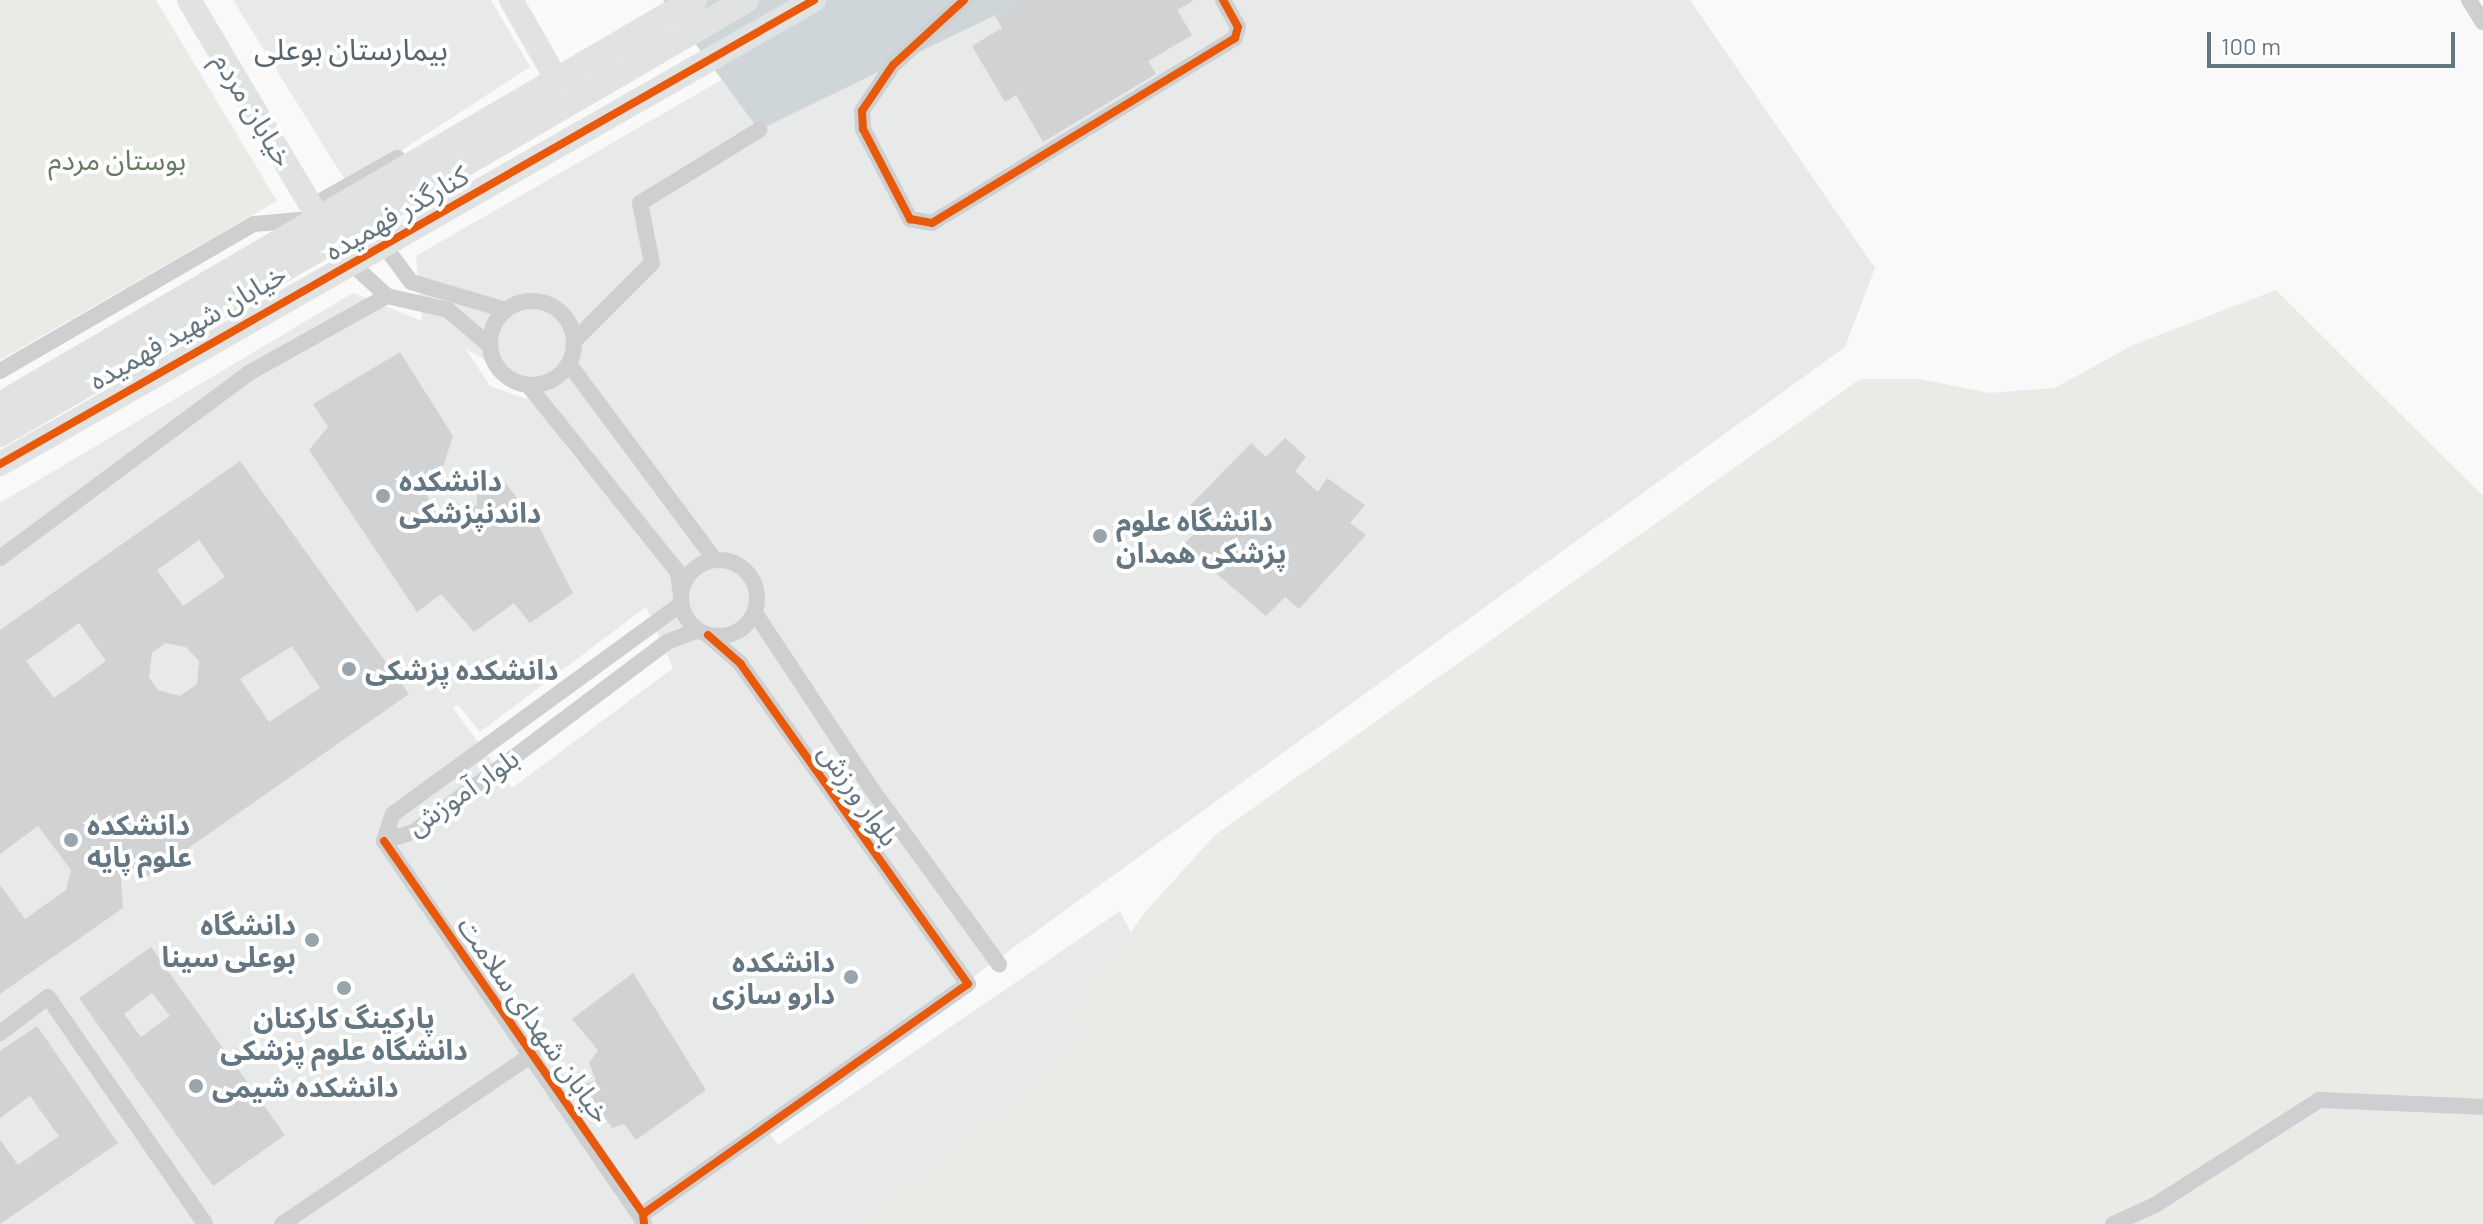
<!DOCTYPE html>
<html>
<head>
<meta charset="utf-8">
<style>
	body { margin:0 }
	#map { position:relative; width:2483px; height:1224px; overflow:hidden; background:#f9f9f9; font-family:Barlow,"Noto Sans Arabic",sans-serif }
	div>[style] { position:absolute }
	.built>* { inset:0; background:#e8e9e9 }
	.green>* { inset:0; background:#e8ebe6 }
	.water>* { inset:0; background:#ced6d9 }
	.building>* { inset:0; background:#d0d2d3 }
	.street>* { height:16px; margin:-8px; padding:0 8px; transform-origin:8px; border-radius:8px; background:#cecfd0 }
	.street>.ring { margin:-8px; padding:0; box-sizing:content-box; background:none; border:16px solid #cecfd0; border-radius:50% }
	.secondary>* { height:24px; margin:-12px; padding:0 12px; transform-origin:12px; border-radius:12px; background:#e1e2e2 }
	.primary>* { height:26px; margin:-13px; padding:0 13px; transform-origin:13px; border-radius:13px; background:#e1e2e2 }
	.cycleway>* { height:8px; margin:-4px; padding:0 4px; transform-origin:4px; border-radius:4px; background:#e8590c }
	.dots>* { width:22px; height:22px; translate:-50% -50%; box-sizing:border-box; border:4px solid #fff; border-radius:50% }
	span { translate:-50% -50%; white-space:nowrap; text-align:center; line-height:1.15; -webkit-text-stroke:8px #fff; paint-order:stroke }
	.street-label { font-size:28px; color:#657683 }
	.park-label { font-size:28px; color:#687a64 }
	.poi-label { font-size:28px; color:#657683; font-weight:700 }
	.left { translate:0 -50%; text-align:left }
	.right { translate:-100% -50%; text-align:right }
	.neighbourhood-label { font-size:30px; color:#57646e }
	.scale { position:absolute; left:2207px; top:32px; width:248px; height:36px; box-sizing:border-box; border:4px solid #657683; border-top:0; padding-left:10px; font-size:24px; line-height:28px; white-space:nowrap; color:#657683; -webkit-text-stroke:6px #fff; paint-order:stroke }
</style>
</head>
<body>
<div id="map">
	<div class="built">
		<i style="clip-path:polygon(233px 0,491px 0,530px 67px,348px 185px)"></i>
		<i style="clip-path:polygon(evenodd,860px 0,1690px 0,1875px 268px,1845px 347px,765px 1127px,778px 1145px,1120px 911px,1170px 1011px,1128px 1224px,0 1224px,0 503px,353px 293px,422px 321px,416px 256px,860px 0,465px 348px,555px 404px,582px 467px,532px 401px,490px 386px,465px 348px,860px 0,646px 607px,673px 668px,512px 788px,453px 708px,458px 705px,480px 732px,646px 607px)"></i>
	</div>
	<div class="green">
		<i style="clip-path:polygon(0 0,156px 0,277px 201px,0 360px)"></i>
		<i style="clip-path:polygon(2276px 290px,2483px 496px,2483px 1224px,862px 1224px,1083px 1047px,1073px 1012px,1146px 911px,1215px 835px,1860px 379px,1919px 379px,1990px 393px,2055px 388px,2133px 345px)"></i>
	</div>
	<div class="water">
		<i style="clip-path:polygon(663px 0,1026px 0,759px 130px)"></i>
	</div>
	<div class="building">
		<i style="clip-path:polygon(1022px 0,1194px 0,1177px 10px,1192px 35px,1148px 61px,1156px 74px,1043px 142px,1016px 95px,1005px 102px,972px 46px,1002px 28px,995px 16px)"></i>
		<i style="clip-path:polygon(400px 352px,453px 436px,442px 470px,421px 486px,445px 524px,477px 505px,477px 486px,506px 484px,537px 523px,573px 593px,530px 623px,514px 603px,474px 632px,441px 594px,417px 612px,309px 450px,328px 427px,313px 404px)"></i>
		<i style="clip-path:polygon(1285px 438px,1306px 457px,1295px 471px,1318px 492px,1327px 478px,1365px 505px,1350px 523px,1366px 535px,1299px 609px,1285px 597px,1266px 616px,1183px 545px,1199px 529px,1182px 514px,1251px 443px,1266px 457px)"></i>
		<i style="clip-path:polygon(evenodd,240px 461px,409px 694px,147px 877px,120px 865px,123px 908px,0 994px,0 885px,25px 919px,66px 890px,71px 870px,38px 826px,0 854px,0 630px,240px 461px,199px 540px,225px 577px,183px 606px,157px 570px,199px 540px,240px 461px,79px 623px,106px 661px,54px 698px,26px 661px,79px 623px,240px 461px,165px 643px,186px 647px,199px 661px,197px 684px,180px 696px,158px 690px,149px 677px,152px 653px,165px 643px,240px 461px,292px 646px,320px 688px,269px 722px,240px 679px,292px 646px)"></i>
		<i style="clip-path:polygon(evenodd,151px 947px,285px 1135px,213px 1186px,79px 998px,151px 947px,152px 993px,170px 1016px,141px 1037px,124px 1014px,152px 993px)"></i>
		<i style="clip-path:polygon(633px 973px,706px 1090px,636px 1140px,624px 1124px,612px 1128px,583px 1085px,596px 1080px,589px 1063px,598px 1050px,572px 1019px)"></i>
		<i style="clip-path:polygon(37px 1026px,118px 1143px,0 1224px,0 1140px,18px 1165px,59px 1136px,30px 1096px,0 1118px,0 1051px)"></i>
	</div>
	<div class="street">
		<i style="left:964px;top:0;width:96px;rotate:137.5deg"></i>
		<i style="left:893px;top:65px;width:55px;rotate:124deg"></i>
		<i style="left:862px;top:111px;width:18px;rotate:87deg"></i>
		<i style="left:863px;top:129px;width:102px;rotate:62.4deg"></i>
		<i style="left:910px;top:219px;width:22px;rotate:10deg"></i>
		<i style="left:932px;top:223px;width:355px;rotate:-31.4deg"></i>
		<i style="left:1235px;top:38px;width:11px;rotate:-75deg"></i>
		<i style="left:1238px;top:27px;width:31px;rotate:-119deg"></i>
		<i style="left:2469px;top:0;width:26px;rotate:58deg"></i>
		<i style="left:312px;top:206px;width:98px;rotate:-29.5deg"></i>
		<i style="left:383px;top:244px;width:47px;rotate:53.6deg"></i>
		<i style="left:411px;top:282px;width:99px;rotate:16.4deg"></i>
		<i style="left:351px;top:263px;width:49px;rotate:42.5deg"></i>
		<i style="left:387px;top:296px;width:63px;rotate:12.9deg"></i>
		<i style="left:448px;top:310px;width:55px;rotate:40.6deg"></i>
		<i class="ring" style="left:490px;top:301px;width:68px;height:68px"></i>
		<i style="left:574px;top:341px;width:110px;rotate:-45deg"></i>
		<i style="left:652px;top:263px;width:61px;rotate:-101.3deg"></i>
		<i style="left:640px;top:203px;width:140px;rotate:-31.5deg"></i>
		<i style="left:569px;top:364px;width:244px;rotate:53.3deg"></i>
		<i style="left:0;top:371px;width:293px;rotate:-30.1deg"></i>
		<i style="left:254px;top:224px;width:56px;rotate:-5.1deg"></i>
		<i style="left:528px;top:385px;width:240px;rotate:51.3deg"></i>
		<i style="left:678px;top:572px;width:24px;rotate:83deg"></i>
		<i style="left:0;top:558px;width:310px;rotate:-36.6deg"></i>
		<i style="left:249px;top:373px;width:158px;rotate:-29.2deg"></i>
		<i class="ring" style="left:681px;top:560px;width:60px;height:60px"></i>
		<i style="left:755px;top:613px;width:205px;rotate:56.5deg"></i>
		<i style="left:868px;top:784px;width:223px;rotate:54deg"></i>
		<i style="left:384px;top:841px;width:461px;rotate:55.7deg"></i>
		<i style="left:384px;top:841px;width:28px;rotate:-72deg"></i>
		<i style="left:393px;top:814px;width:356px;rotate:-36.1deg"></i>
		<i style="left:384px;top:841px;width:31px;rotate:-17deg"></i>
		<i style="left:414px;top:832px;width:316px;rotate:-36.9deg"></i>
		<i style="left:667px;top:642px;width:33px;rotate:-21deg"></i>
		<i style="left:0;top:1033px;width:60px;rotate:-36.9deg"></i>
		<i style="left:48px;top:997px;width:276px;rotate:55.3deg"></i>
		<i style="left:643px;top:1214px;width:398px;rotate:-35.3deg"></i>
		<i style="left:968px;top:984px;width:392px;rotate:-125.4deg"></i>
		<i style="left:741px;top:664px;width:44px;rotate:-138.7deg"></i>
		<i style="left:282px;top:1224px;width:303px;rotate:-34.1deg"></i>
		<i style="left:2113px;top:1224px;width:46px;rotate:-24.3deg"></i>
		<i style="left:2155px;top:1205px;width:195px;rotate:-32.6deg"></i>
		<i style="left:2319px;top:1100px;width:164px;rotate:2.4deg"></i>
	</div>
	<div class="secondary">
		<i style="left:189px;top:0;width:255px;rotate:59.3deg"></i>
		<i style="left:511px;top:0;width:92px;rotate:60.1deg"></i>
		<i style="left:0;top:464px;width:937px;rotate:-29.68deg"></i>
	</div>
	<div class="primary">
		<i style="left:335px;top:241px;width:27px;rotate:54deg"></i>
		<i style="left:0;top:405px;width:804px;rotate:-30.27deg"></i>
		<i style="left:0;top:434px;width:863px;rotate:-30.19deg"></i>
	</div>
	<div class="cycleway">
		<i style="left:964px;top:0;width:96px;rotate:137.5deg"></i>
		<i style="left:893px;top:65px;width:55px;rotate:124deg"></i>
		<i style="left:862px;top:111px;width:18px;rotate:87deg"></i>
		<i style="left:863px;top:129px;width:102px;rotate:62.4deg"></i>
		<i style="left:910px;top:219px;width:22px;rotate:10deg"></i>
		<i style="left:932px;top:223px;width:355px;rotate:-31.4deg"></i>
		<i style="left:1235px;top:38px;width:11px;rotate:-75deg"></i>
		<i style="left:1238px;top:27px;width:31px;rotate:-119deg"></i>
		<i style="left:0;top:464px;width:937px;rotate:-29.68deg"></i>
		<i style="left:384px;top:841px;width:454px;rotate:55.2deg"></i>
		<i style="left:643px;top:1214px;width:10px;rotate:84deg"></i>
		<i style="left:643px;top:1214px;width:398px;rotate:-35.3deg"></i>
		<i style="left:968px;top:984px;width:392px;rotate:-125.4deg"></i>
		<i style="left:741px;top:664px;width:44px;rotate:-138.7deg"></i>
	</div>
	<div class="dots">
		<i style="left:383px;top:496px;background:#99a4ac"></i>
		<i style="left:1100px;top:536px;background:#99a4ac"></i>
		<i style="left:349px;top:669px;background:#99a4ac"></i>
		<i style="left:71px;top:840px;background:#99a4ac"></i>
		<i style="left:312px;top:940px;background:#99a4ac"></i>
		<i style="left:851px;top:977px;background:#99a4ac"></i>
		<i style="left:344px;top:988px;background:#99a4ac"></i>
		<i style="left:196px;top:1086px;background:#99a4ac"></i>
	</div>
	<div class="street-label">
		<span style="left:254px;top:109px;rotate:59deg">خیابان مردم</span>
		<span style="left:396px;top:212px;rotate:-30deg">کنارگذر فهمیده</span>
		<span style="left:187px;top:326px;rotate:-30deg">خیابان شهید فهمیده</span>
		<span style="left:462px;top:791px;rotate:-35deg">بلوار آموزش</span>
		<span style="left:860px;top:794px;rotate:55deg">بلوار ورزش</span>
		<span style="left:535px;top:1019px;rotate:55deg">خیابان شهدای سلامت</span>
	</div>
	<div class="park-label">
		<span style="left:117px;top:159px">بوستان مردم</span>
	</div>
	<div class="poi-label">
		<span class="left" style="left:399px;top:496px">دانشکده<br>داندنپزشکی</span>
		<span class="left" style="left:1116px;top:536px">دانشگاه علوم<br>پزشکی همدان</span>
		<span class="left" style="left:365px;top:669px">دانشکده پزشکی</span>
		<span class="left" style="left:87px;top:840px">دانشکده<br>علوم پایه</span>
		<span class="right" style="left:296px;top:940px">دانشگاه<br>بوعلی سینا</span>
		<span class="right" style="left:835px;top:977px">دانشکده<br>دارو سازی</span>
		<span style="left:344px;top:1033px">پارکینگ کارکنان<br>دانشگاه علوم پزشکی</span>
		<span class="left" style="left:212px;top:1086px">دانشکده شیمی</span>
	</div>
	<div class="neighbourhood-label">
		<span style="left:351px;top:48px">بیمارستان بوعلی</span>
	</div>
	<div class="scale">100 m</div>
</div>
</body>
</html>
